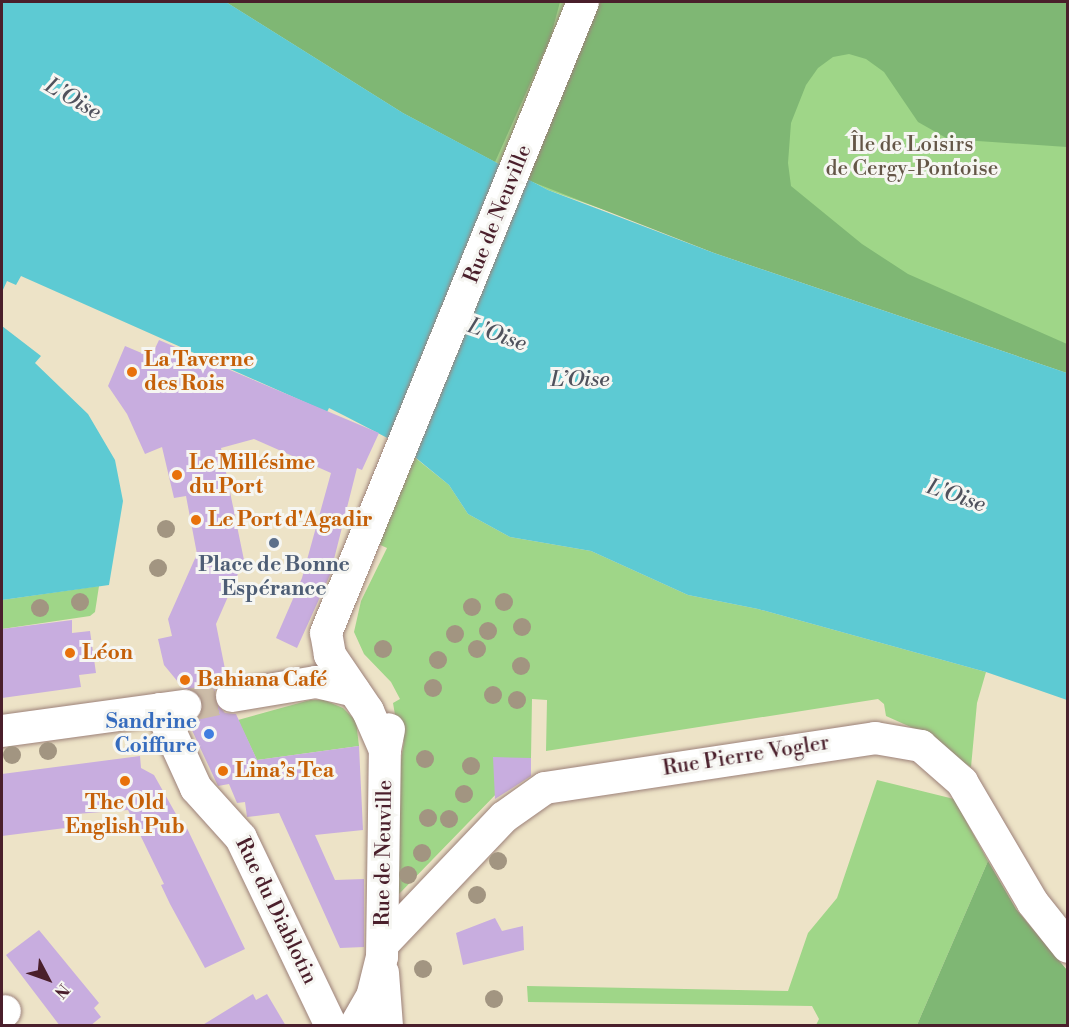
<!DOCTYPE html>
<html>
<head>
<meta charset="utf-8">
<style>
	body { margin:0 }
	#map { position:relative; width:1069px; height:1027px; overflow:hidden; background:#ede3c7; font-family:"Libre Bodoni",serif }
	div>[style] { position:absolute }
	.green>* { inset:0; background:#9fd688 }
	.forest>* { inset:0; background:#7fb774 }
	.water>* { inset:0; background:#5dcad3 }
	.building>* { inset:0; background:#c8addf }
	.minor-tunnel>* { height:32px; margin-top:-16px; transform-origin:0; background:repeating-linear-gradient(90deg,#ccbca8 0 32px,transparent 0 48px) }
	.roads { filter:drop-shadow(0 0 2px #9c8179) drop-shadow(0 0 2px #9c8179) }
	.minor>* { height:32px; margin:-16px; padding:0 16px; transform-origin:16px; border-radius:16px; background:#fff }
	.trees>* { width:18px; height:18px; margin:-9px; border-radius:50%; background:#a29581 }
	.dots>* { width:16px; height:16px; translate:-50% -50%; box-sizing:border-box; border:3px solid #f6f6f2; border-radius:50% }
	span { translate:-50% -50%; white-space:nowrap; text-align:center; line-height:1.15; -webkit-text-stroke:6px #f6f6f2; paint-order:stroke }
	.park-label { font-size:21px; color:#645647 }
	.street-label { font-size:21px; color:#4a1f2b }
	.food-label { font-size:21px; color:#c56008; font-weight:700 }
	.left { translate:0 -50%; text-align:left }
	.service-label { font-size:21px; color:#4e5e75; font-weight:700 }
	.shop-label { font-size:21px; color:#366cbe; font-weight:700 }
	.right { translate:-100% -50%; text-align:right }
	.water-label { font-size:22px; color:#50525d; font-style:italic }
	.frame { position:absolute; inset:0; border:3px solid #4a1f2b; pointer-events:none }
	.north { position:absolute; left:18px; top:949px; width:60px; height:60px; -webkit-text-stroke:4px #f6f6f2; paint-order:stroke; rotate:131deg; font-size:16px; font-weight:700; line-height:24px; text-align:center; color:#4a1f2b }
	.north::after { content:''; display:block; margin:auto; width:21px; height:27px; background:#4a1f2b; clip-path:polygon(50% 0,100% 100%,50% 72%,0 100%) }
</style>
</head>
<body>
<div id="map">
	<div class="green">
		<i style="clip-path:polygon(226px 2px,1067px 2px,1067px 373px,548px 190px,403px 113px)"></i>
		<i style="clip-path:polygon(413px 456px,449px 485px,468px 514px,510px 537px,591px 551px,688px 595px,758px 609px,986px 672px,977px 703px,971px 767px,952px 756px,924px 733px,886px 716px,884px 704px,878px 699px,546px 751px,547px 700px,532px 699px,531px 758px,398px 895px,398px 781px,404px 741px,399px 739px,393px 703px,400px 699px,391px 682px,364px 654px,354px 632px,361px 601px,387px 548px,376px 543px)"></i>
		<i style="clip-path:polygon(99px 586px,95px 612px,90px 616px,2px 629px,2px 600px)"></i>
		<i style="clip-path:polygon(310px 700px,324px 700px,343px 708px,356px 721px,359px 746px,257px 760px,238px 720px)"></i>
		<i style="clip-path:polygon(877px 780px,954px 799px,988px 861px,917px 1025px,816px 1025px,819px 1019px,812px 1006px,528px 1002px,527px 986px,788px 991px,808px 933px,837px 898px)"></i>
	</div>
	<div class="forest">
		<i style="clip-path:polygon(226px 2px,560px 2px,550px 39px,495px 162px,403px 113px)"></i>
		<i style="clip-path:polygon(598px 2px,1067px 2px,1067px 147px,948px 139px,918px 122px,884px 72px,866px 59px,849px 54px,833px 57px,818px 68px,806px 85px,791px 123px,788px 163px,791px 186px,862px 244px,908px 274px,1067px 344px,1067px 373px,714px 253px,525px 179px)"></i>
		<i style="clip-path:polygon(988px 861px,1016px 909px,1067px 970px,1067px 1025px,917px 1025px)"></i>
	</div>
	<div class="water">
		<i style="clip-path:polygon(2px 2px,226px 2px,403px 113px,548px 190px,714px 253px,1067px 373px,1067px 700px,986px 672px,758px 609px,688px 595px,591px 551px,510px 537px,468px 514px,449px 485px,399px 444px,345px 416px,329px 408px,327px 412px,21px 276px,16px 285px,7px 281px,2px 292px)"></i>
		<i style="clip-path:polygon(2px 326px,41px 356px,35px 363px,88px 414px,115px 460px,123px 501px,109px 585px,2px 600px)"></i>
	</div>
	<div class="building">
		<i style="clip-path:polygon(159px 340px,379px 433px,362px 470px,357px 468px,330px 575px,297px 648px,276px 638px,302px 578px,331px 473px,254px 439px,221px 448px,244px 560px,216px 624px,227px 679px,215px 689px,214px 700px,225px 713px,236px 714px,257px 760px,359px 746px,363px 830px,315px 835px,335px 880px,364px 879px,364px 947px,340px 948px,279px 813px,247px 817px,245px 802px,237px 803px,229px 784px,218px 786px,190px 726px,202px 712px,200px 695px,183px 688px,164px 665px,158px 639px,172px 636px,168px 619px,197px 554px,186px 496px,174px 498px,162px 447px,145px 454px,127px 414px,108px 386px,125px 346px,151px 357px)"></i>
		<i style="clip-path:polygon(72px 620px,72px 633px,90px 631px,96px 673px,79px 675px,81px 687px,2px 698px,2px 629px)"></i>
		<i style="clip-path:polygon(140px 756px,141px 768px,154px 775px,181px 823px,184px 822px,245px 949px,205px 968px,170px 904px,161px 885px,164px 884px,128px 810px,63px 815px,65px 828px,2px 836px,2px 774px)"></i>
		<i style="clip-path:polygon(493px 757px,531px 758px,531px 776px,495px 799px)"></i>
		<i style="clip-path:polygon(495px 918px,502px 931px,523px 926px,524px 950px,463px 965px,456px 933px)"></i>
		<i style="clip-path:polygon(39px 930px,99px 1003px,94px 1008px,101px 1017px,90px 1026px,60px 1026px,6px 955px)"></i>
		<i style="clip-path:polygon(253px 994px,256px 1000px,267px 994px,286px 1026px,201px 1026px)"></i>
	</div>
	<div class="minor-tunnel">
		<i style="left:185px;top:706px;width:48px;rotate:-12deg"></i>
	</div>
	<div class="roads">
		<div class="minor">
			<i style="left:232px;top:696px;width:85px;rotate:-9.5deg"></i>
			<i style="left:316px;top:682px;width:39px;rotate:13deg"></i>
			<i style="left:160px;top:709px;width:87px;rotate:65.5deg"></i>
			<i style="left:196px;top:788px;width:67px;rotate:48deg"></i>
			<i style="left:241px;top:838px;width:208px;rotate:64.4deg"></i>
			<i style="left:2px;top:731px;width:185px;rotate:-7.8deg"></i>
			<i style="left:385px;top:750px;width:43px;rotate:-113.6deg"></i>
			<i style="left:368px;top:711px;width:68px;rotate:-124.2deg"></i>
			<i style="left:330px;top:655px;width:22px;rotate:-100deg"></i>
			<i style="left:326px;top:633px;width:681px;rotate:-67.84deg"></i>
			<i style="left:383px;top:944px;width:175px;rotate:-46.4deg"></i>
			<i style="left:504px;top:817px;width:50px;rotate:-35.3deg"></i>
			<i style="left:545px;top:788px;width:334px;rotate:-8.6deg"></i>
			<i style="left:875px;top:738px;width:47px;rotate:9.9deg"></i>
			<i style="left:921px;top:746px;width:55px;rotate:41.3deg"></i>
			<i style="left:962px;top:782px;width:140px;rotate:59.6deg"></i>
			<i style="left:1033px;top:903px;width:56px;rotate:51.5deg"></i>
			<i style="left:383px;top:973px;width:53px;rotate:85.7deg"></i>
			<i style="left:2px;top:1014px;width:4px;rotate:-45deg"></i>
			<i style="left:355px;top:1026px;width:34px;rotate:-60deg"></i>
			<i style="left:372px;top:997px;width:41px;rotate:-76deg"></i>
			<i style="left:382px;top:957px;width:207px;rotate:-89.2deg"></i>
			<i style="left:385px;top:750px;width:21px;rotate:-79deg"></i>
		</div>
	</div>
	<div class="trees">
		<i style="left:166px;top:529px"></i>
		<i style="left:158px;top:568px"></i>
		<i style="left:80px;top:602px"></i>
		<i style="left:504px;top:602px"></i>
		<i style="left:472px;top:607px"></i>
		<i style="left:40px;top:608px"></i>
		<i style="left:522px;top:627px"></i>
		<i style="left:488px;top:631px"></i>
		<i style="left:455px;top:634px"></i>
		<i style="left:383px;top:649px"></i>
		<i style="left:477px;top:649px"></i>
		<i style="left:438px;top:660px"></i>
		<i style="left:521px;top:666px"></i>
		<i style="left:433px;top:688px"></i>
		<i style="left:493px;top:695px"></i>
		<i style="left:517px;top:700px"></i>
		<i style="left:48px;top:751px"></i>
		<i style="left:12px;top:755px"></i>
		<i style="left:425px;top:759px"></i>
		<i style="left:471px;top:766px"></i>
		<i style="left:464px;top:794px"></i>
		<i style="left:428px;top:818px"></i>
		<i style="left:449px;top:819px"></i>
		<i style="left:422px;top:853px"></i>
		<i style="left:498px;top:861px"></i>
		<i style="left:408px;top:875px"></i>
		<i style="left:477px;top:895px"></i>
		<i style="left:423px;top:969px"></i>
		<i style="left:494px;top:999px"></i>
	</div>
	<div class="dots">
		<i style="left:132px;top:372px;background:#e8710a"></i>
		<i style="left:177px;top:475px;background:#e8710a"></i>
		<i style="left:196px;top:520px;background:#e8710a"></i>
		<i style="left:274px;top:543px;background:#5c6f8a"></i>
		<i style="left:70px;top:653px;background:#e8710a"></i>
		<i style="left:185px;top:680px;background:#e8710a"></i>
		<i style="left:209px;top:734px;background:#3f7fe0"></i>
		<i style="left:223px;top:771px;background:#e8710a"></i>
		<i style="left:125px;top:781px;background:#e8710a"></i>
	</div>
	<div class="park-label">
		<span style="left:912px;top:157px">Île de Loisirs<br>de Cergy-Pontoise</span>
	</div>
	<div class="street-label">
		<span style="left:498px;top:214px;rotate:-68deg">Rue de Neuville</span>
		<span style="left:746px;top:756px;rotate:-9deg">Rue Pierre Vogler</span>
		<span style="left:384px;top:853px;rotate:-89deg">Rue de Neuville</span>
		<span style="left:276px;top:911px;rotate:64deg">Rue du Diablotin</span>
	</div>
	<div class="food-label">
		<span class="left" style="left:144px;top:372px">La Taverne<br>des Rois</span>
		<span class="left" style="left:189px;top:475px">Le Millésime<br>du Port</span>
		<span class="left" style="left:208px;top:520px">Le Port d'Agadir</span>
		<span class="left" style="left:82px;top:653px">Léon</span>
		<span class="left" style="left:197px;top:680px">Bahiana Café</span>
		<span class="left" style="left:235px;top:771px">Lina’s Tea</span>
		<span style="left:125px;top:815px">The Old<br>English Pub</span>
	</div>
	<div class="service-label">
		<span style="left:274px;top:577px">Place de Bonne<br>Espérance</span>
	</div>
	<div class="shop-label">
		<span class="right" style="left:197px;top:734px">Sandrine<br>Coiffure</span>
	</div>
	<div class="water-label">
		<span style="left:73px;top:99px;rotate:30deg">L'Oise</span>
		<span style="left:497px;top:335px;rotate:19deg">L'Oise</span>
		<span style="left:580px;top:380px">L’Oise</span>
		<span style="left:956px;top:496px;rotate:19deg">L'Oise</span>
	</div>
	<div class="frame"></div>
	<div class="north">N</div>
</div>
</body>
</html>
